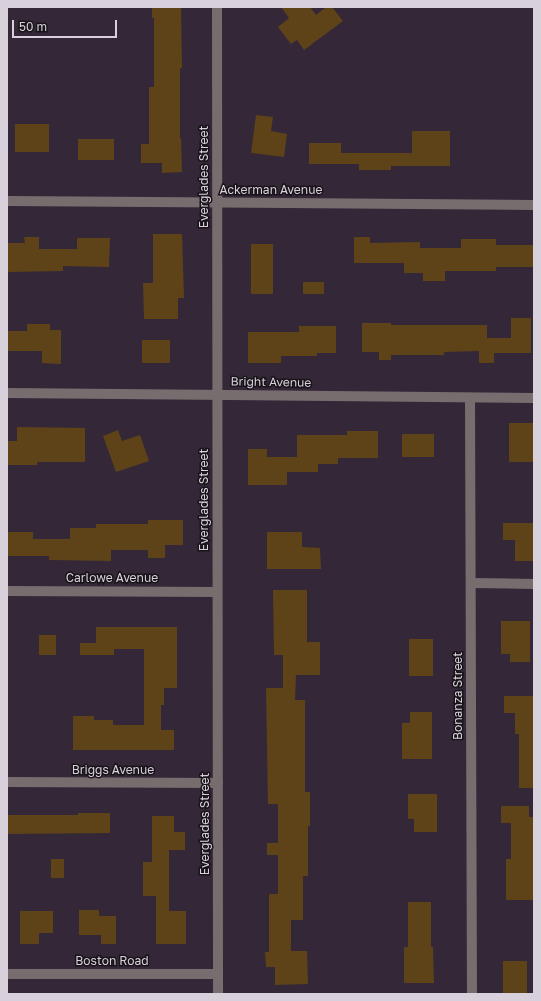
<!DOCTYPE html>
<html>
<head>
<meta charset="utf-8">
<style>
	body { margin:0 }
	#map { position:relative; width:541px; height:1001px; overflow:hidden; background:#342838; font-family:"Golos Text",sans-serif }
	div>[style] { position:absolute }
	.building>* { inset:0; background:#5d4317; transform-origin:0 0 }
	.minor>* { height:10px; margin:-5px; padding:0 5px; transform-origin:5px; border-radius:5px; background:#776d6f }
	span { translate:-50% -50%; white-space:nowrap; text-align:center; line-height:1.15; -webkit-text-stroke:3px #19131a; paint-order:stroke }
	.street-label { font-size:12px; color:#d8d1db }
	.frame { position:absolute; inset:0; border:8px solid #d8d1db; pointer-events:none }
	.scale { position:absolute; left:12px; top:20px; width:105px; height:18px; box-sizing:border-box; border:2px solid #d8d1db; border-top:0; padding-left:5px; font-size:12px; line-height:14px; white-space:nowrap; color:#d8d1db; -webkit-text-stroke:3px #19131a; paint-order:stroke }
</style>
</head>
<body>
<div id="map">
	<div class="building">
		<i style="clip-path:polygon(152px 7px,181px 7px,182px 68px,180px 68px,180px 138px,181px 138px,182px 172px,162px 173px,162px 163px,141px 163px,141px 144px,149px 144px,149px 87px,154px 87px,154px 18px,152px 18px)"></i>
		<i style="clip-path:polygon(281px 7px,310px 7px,316px 15px,326px 7px,332px 7px,343px 21px,304px 50px,297px 40px,291px 44px,278px 27px,289px 18px)"></i>
		<i style="clip-path:polygon(256px 115px,273px 117px,271px 131px,287px 134px,284px 157px,251px 153px)"></i>
		<i style="left:15px;top:124px;width:34px;height:28px"></i>
		<i style="clip-path:polygon(412px 131px,450px 131px,450px 166px,391px 166px,391px 170px,359px 170px,359px 164px,309px 164px,309px 143px,341px 143px,341px 153px,412px 153px)"></i>
		<i style="left:78px;top:139px;width:36px;height:21px"></i>
		<i style="clip-path:polygon(153px 234px,182px 234px,184px 298px,178px 298px,178px 319px,144px 319px,143px 283px,153px 283px)"></i>
		<i style="clip-path:polygon(24px 237px,39px 237px,39px 249px,77px 249px,77px 238px,110px 238px,109px 267px,63px 266px,63px 271px,7px 272px,7px 243px,25px 243px)"></i>
		<i style="clip-path:polygon(354px 237px,370px 237px,370px 243px,420px 242px,420px 248px,461px 248px,461px 239px,496px 239px,496px 245px,534px 245px,534px 267px,496px 267px,496px 271px,445px 271px,445px 281px,423px 281px,423px 273px,404px 273px,404px 263px,354px 263px)"></i>
		<i style="left:251px;top:244px;width:22px;height:50px"></i>
		<i style="left:303px;top:282px;width:21px;height:12px"></i>
		<i style="clip-path:polygon(511px 318px,531px 318px,531px 353px,494px 353px,494px 363px,479px 363px,479px 351px,444px 352px,444px 355px,391px 355px,391px 360px,379px 360px,379px 352px,362px 352px,362px 323px,391px 323px,391px 325px,487px 325px,487px 338px,511px 338px)"></i>
		<i style="clip-path:polygon(27px 324px,50px 324px,50px 330px,61px 330px,61px 364px,42px 363px,42px 351px,7px 351px,7px 331px,27px 331px)"></i>
		<i style="clip-path:polygon(299px 326px,336px 326px,336px 353px,317px 353px,317px 356px,281px 356px,281px 363px,248px 363px,248px 332px,299px 332px)"></i>
		<i style="left:142px;top:340px;width:28px;height:23px"></i>
		<i style="left:509px;top:423px;width:25px;height:39px"></i>
		<i style="clip-path:polygon(17px 427px,85px 428px,85px 462px,37px 462px,37px 465px,7px 465px,7px 441px,17px 441px)"></i>
		<i style="clip-path:polygon(118px 430px,122px 441px,140px 435px,149px 461px,116px 472px,103px 436px)"></i>
		<i style="clip-path:polygon(347px 431px,378px 431px,378px 458px,338px 458px,338px 464px,318px 464px,318px 472px,287px 472px,287px 485px,248px 485px,248px 449px,267px 449px,267px 457px,297px 457px,297px 435px,347px 435px)"></i>
		<i style="left:402px;top:434px;width:32px;height:23px"></i>
		<i style="clip-path:polygon(148px 520px,183px 520px,183px 545px,165px 545px,165px 558px,148px 558px,148px 550px,111px 550px,111px 561px,49px 560px,49px 556px,7px 556px,7px 532px,33px 532px,33px 539px,70px 539px,70px 528px,96px 528px,96px 524px,148px 524px)"></i>
		<i style="clip-path:polygon(503px 523px,534px 523px,534px 561px,515px 561px,515px 540px,503px 540px)"></i>
		<i style="clip-path:polygon(267px 532px,302px 532px,302px 547px,320px 548px,321px 569px,267px 569px)"></i>
		<i style="clip-path:polygon(273px 590px,307px 590px,307px 642px,320px 642px,320px 675px,296px 675px,295px 700px,305px 700px,305px 792px,310px 792px,310px 826px,308px 826px,308px 876px,303px 876px,303px 920px,291px 920px,291px 951px,307px 951px,308px 984px,275px 985px,275px 967px,266px 967px,265px 952px,269px 952px,269px 894px,278px 894px,278px 855px,267px 855px,267px 843px,278px 843px,278px 804px,268px 804px,266px 688px,283px 688px,283px 655px,274px 655px)"></i>
		<i style="clip-path:polygon(501px 621px,530px 621px,530px 662px,510px 662px,510px 654px,501px 654px)"></i>
		<i style="clip-path:polygon(96px 627px,177px 627px,177px 688px,164px 688px,164px 705px,161px 705px,161px 730px,174px 730px,174px 750px,73px 750px,73px 716px,94px 716px,94px 720px,113px 720px,113px 725px,144px 725px,144px 649px,114px 649px,114px 655px,80px 655px,80px 643px,96px 643px)"></i>
		<i style="left:39px;top:635px;width:17px;height:20px"></i>
		<i style="left:409px;top:639px;width:24px;height:37px"></i>
		<i style="clip-path:polygon(504px 696px,534px 696px,534px 788px,519px 788px,519px 734px,515px 734px,515px 713px,504px 713px)"></i>
		<i style="clip-path:polygon(410px 712px,432px 712px,432px 759px,402px 759px,402px 723px,410px 723px)"></i>
		<i style="clip-path:polygon(408px 794px,437px 794px,437px 832px,414px 832px,414px 819px,408px 819px)"></i>
		<i style="clip-path:polygon(501px 806px,529px 806px,529px 817px,534px 817px,534px 900px,506px 900px,506px 859px,511px 859px,511px 823px,501px 823px)"></i>
		<i style="clip-path:polygon(78px 813px,110px 813px,110px 833px,7px 834px,7px 815px,78px 815px)"></i>
		<i style="clip-path:polygon(152px 816px,174px 816px,174px 832px,185px 832px,185px 850px,169px 850px,169px 911px,186px 911px,186px 944px,156px 944px,156px 896px,143px 896px,143px 862px,152px 862px)"></i>
		<i style="left:51px;top:859px;width:13px;height:19px"></i>
		<i style="clip-path:polygon(408px 902px,431px 902px,431px 947px,433px 947px,434px 983px,404px 983px,404px 947px,408px 947px)"></i>
		<i style="clip-path:polygon(79px 910px,99px 910px,99px 916px,116px 916px,116px 944px,101px 944px,101px 935px,79px 935px)"></i>
		<i style="clip-path:polygon(20px 911px,53px 911px,53px 933px,39px 933px,39px 944px,20px 944px)"></i>
		<i style="left:503px;top:961px;width:24px;height:33px"></i>
	</div>
	<div class="minor">
		<i style="left:217px;top:7px;width:987px;rotate:89.94deg"></i>
		<i style="left:7px;top:201px;width:527px;rotate:0.43deg"></i>
		<i style="left:7px;top:393px;width:527px;rotate:0.54deg"></i>
		<i style="left:470px;top:398px;width:596px;rotate:89.81deg"></i>
		<i style="left:471px;top:583px;width:63px;rotate:0.9deg"></i>
		<i style="left:7px;top:591px;width:210px;rotate:0.3deg"></i>
		<i style="left:7px;top:782px;width:211px;rotate:0.3deg"></i>
		<i style="left:7px;top:974px;width:210px"></i>
	</div>
	<div class="street-label">
		<span style="left:204px;top:177px;rotate:-90deg">Everglades Street</span>
		<span style="left:271px;top:190px">Ackerman Avenue</span>
		<span style="left:271px;top:382px;rotate:1deg">Bright Avenue</span>
		<span style="left:204px;top:500px;rotate:-90deg">Everglades Street</span>
		<span style="left:112px;top:578px">Carlowe Avenue</span>
		<span style="left:458px;top:696px;rotate:-90deg">Bonanza Street</span>
		<span style="left:113px;top:770px">Briggs Avenue</span>
		<span style="left:205px;top:824px;rotate:-90deg">Everglades Street</span>
		<span style="left:112px;top:961px">Boston Road</span>
	</div>
	<div class="frame"></div>
	<div class="scale">50 m</div>
</div>
</body>
</html>
